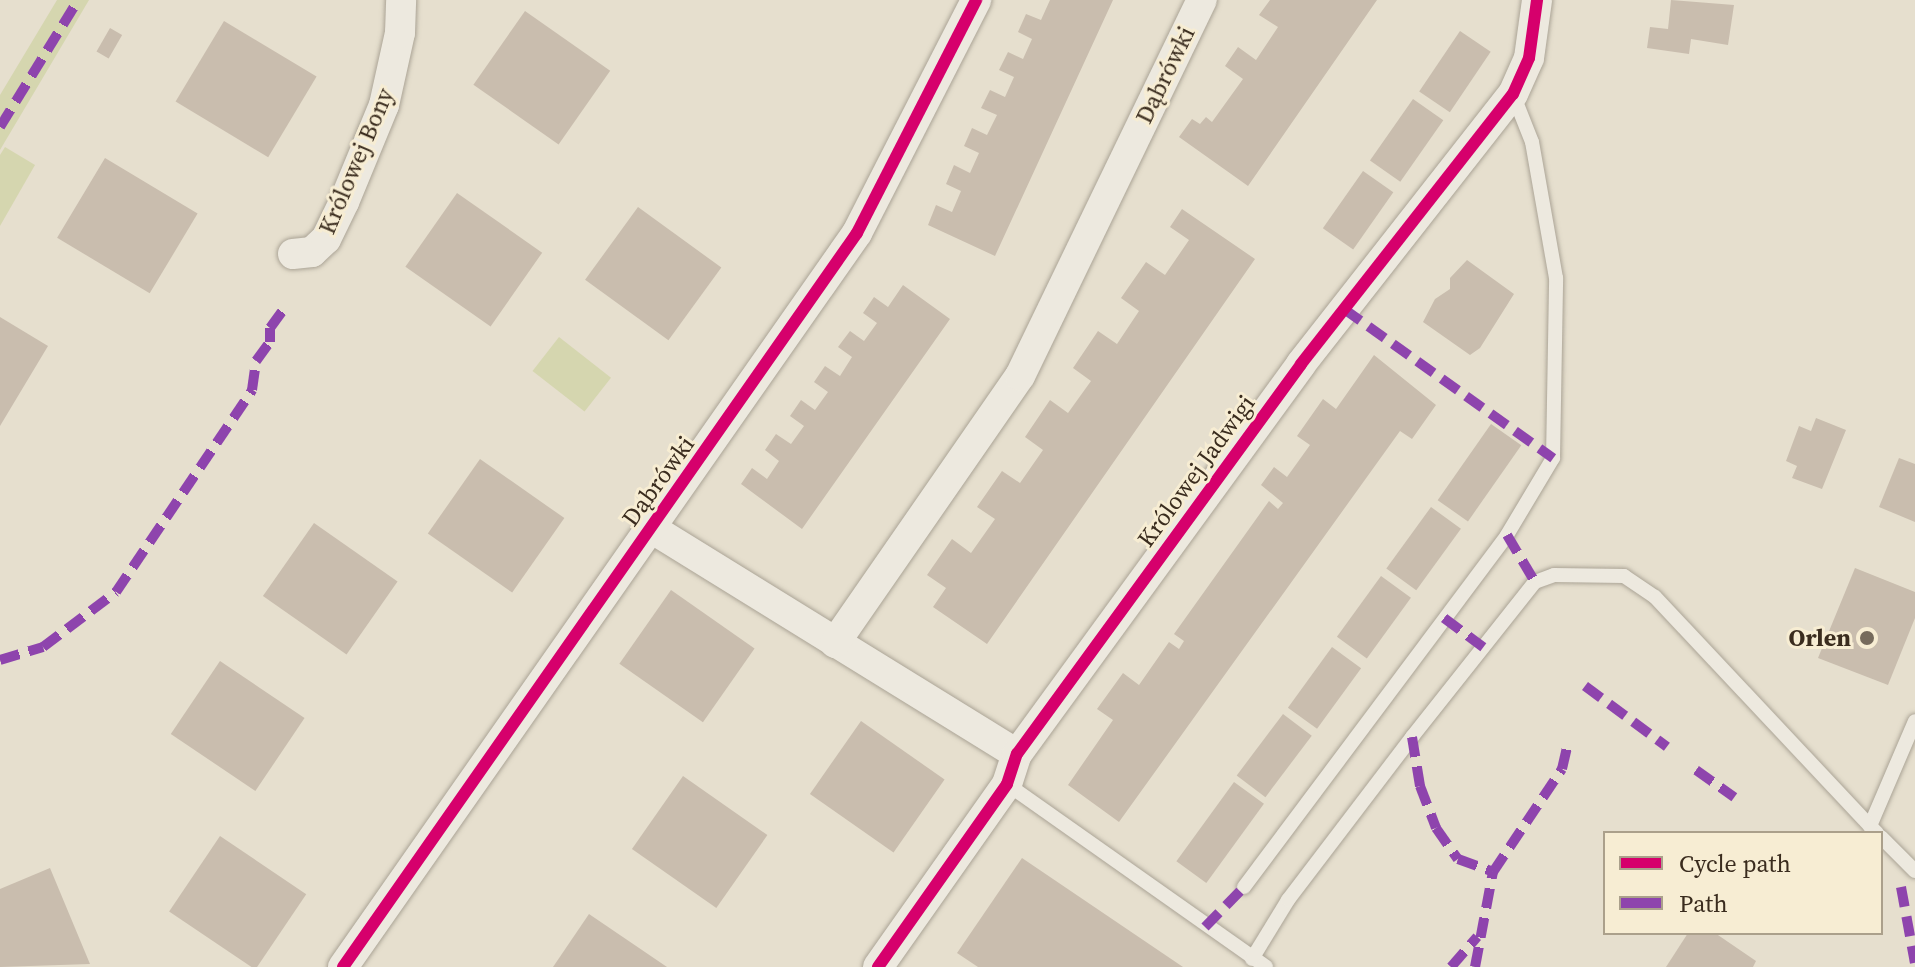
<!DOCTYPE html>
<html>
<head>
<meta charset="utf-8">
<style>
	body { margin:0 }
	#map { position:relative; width:1915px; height:967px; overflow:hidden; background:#e6dfce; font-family:"Source Serif 4",serif }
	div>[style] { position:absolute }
	.green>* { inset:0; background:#d5d6af; transform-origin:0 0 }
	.building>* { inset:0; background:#c9bdae; transform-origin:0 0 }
	.roads { filter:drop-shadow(0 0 2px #aba496) drop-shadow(0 0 2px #aba496) }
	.service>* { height:14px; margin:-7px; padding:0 7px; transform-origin:7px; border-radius:7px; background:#ede9df }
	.minor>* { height:30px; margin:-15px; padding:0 15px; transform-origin:15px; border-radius:15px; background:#ede9df }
	.quiet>* { height:10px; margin-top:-5px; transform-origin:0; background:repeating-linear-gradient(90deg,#8e44ad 0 20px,transparent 0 30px) }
	.cycleway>* { height:12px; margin:-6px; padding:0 6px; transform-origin:6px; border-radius:6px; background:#d6006c }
	.dots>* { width:22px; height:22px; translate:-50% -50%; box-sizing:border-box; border:4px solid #f7edd3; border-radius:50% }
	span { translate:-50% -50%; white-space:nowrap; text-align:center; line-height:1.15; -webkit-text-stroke:6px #f7edd3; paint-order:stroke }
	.street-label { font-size:24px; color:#3a2c1e }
	.poi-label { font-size:24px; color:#3a2c1e; font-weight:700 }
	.right { translate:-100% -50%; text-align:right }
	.legend { position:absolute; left:1603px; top:831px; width:280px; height:104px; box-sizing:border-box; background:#f7edd3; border:2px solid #aba08b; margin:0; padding:10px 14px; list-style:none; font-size:24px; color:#3a2c1e }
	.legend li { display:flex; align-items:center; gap:16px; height:40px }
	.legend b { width:40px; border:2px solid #aba08b }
</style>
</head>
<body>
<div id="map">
	<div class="green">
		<i style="clip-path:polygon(57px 0,89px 0,0 150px,0 95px)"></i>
		<i style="clip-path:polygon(5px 147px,35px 165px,0 226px,0 155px)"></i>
		<i style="left:559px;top:337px;width:66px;height:43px;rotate:38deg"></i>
	</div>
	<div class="building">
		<i style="clip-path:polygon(1050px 0,1113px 0,995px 256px,928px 225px,936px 205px,952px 212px,961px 191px,946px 184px,954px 165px,970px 173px,979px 153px,964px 146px,972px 128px,987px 135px,997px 115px,981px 108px,990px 90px,1005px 97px,1014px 77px,999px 70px,1008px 52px,1023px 59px,1032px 39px,1018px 32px,1026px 14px,1041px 20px)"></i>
		<i style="clip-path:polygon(1270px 0,1377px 0,1248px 186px,1179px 137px,1192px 119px,1200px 124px,1206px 117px,1212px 122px,1243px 79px,1225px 66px,1238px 47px,1256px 60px,1278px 27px,1259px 15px)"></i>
		<i style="clip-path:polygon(1671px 0,1734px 5px,1728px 45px,1691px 39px,1689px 54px,1647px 48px,1650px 27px,1668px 29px)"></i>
		<i style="left:525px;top:11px;width:104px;height:90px;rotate:35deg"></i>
		<i style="left:224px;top:21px;width:108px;height:94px;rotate:31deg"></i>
		<i style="left:110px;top:28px;width:14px;height:27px;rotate:30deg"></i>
		<i style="left:1460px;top:31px;width:37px;height:73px;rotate:34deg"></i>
		<i style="left:1413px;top:99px;width:37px;height:75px;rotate:35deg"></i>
		<i style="left:105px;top:158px;width:108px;height:93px;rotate:31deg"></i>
		<i style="left:1363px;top:171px;width:37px;height:70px;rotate:35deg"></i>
		<i style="left:457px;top:193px;width:104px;height:90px;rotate:35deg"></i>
		<i style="left:638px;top:207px;width:103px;height:90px;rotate:36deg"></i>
		<i style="clip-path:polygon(1182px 209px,1255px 259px,987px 644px,933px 607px,946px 588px,927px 575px,952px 539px,971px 553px,995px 519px,977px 507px,1002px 471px,1020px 483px,1043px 450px,1025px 437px,1050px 400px,1068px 413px,1091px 381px,1073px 368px,1098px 331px,1117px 344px,1139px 311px,1121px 298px,1146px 262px,1165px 275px,1189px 240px,1170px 227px)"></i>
		<i style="clip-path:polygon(1467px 260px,1514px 294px,1480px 348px,1470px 355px,1423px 322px,1435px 299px,1450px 289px,1450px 278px)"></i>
		<i style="clip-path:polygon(903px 285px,950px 319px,802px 529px,741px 484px,752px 468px,767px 479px,779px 461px,765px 450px,776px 434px,791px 444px,804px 426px,790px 416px,801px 400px,815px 410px,828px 392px,814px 382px,825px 366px,840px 376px,852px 357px,838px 347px,850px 331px,864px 341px,877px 323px,863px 313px,874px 297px,888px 307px)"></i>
		<i style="clip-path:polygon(0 317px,48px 346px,0 426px)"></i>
		<i style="clip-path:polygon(1374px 355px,1436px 405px,1412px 439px,1400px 431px,1119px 822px,1068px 785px,1113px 720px,1097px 709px,1123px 673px,1139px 685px,1169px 642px,1179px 649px,1184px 641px,1174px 634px,1269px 501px,1278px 509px,1283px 503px,1261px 485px,1274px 467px,1287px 477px,1310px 445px,1297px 436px,1323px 399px,1336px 409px)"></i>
		<i style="clip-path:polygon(1816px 418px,1846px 430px,1822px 489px,1792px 478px,1797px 466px,1786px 461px,1799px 426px,1811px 431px)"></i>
		<i style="left:1491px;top:424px;width:37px;height:93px;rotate:35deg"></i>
		<i style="clip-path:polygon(1899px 458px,1915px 464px,1915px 522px,1879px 507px)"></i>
		<i style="left:480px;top:459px;width:103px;height:91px;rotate:35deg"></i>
		<i style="left:1431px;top:507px;width:37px;height:76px;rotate:36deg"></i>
		<i style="left:314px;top:523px;width:102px;height:89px;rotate:35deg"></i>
		<i style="clip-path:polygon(1855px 568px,1915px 592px,1915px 618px,1888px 685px,1818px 658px)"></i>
		<i style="left:1381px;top:576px;width:37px;height:75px;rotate:36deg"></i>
		<i style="left:671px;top:590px;width:102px;height:90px;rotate:35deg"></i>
		<i style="left:1332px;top:647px;width:36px;height:75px;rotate:36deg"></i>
		<i style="left:220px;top:661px;width:102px;height:88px;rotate:34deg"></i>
		<i style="left:1283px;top:714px;width:36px;height:77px;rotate:37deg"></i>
		<i style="left:861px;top:721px;width:102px;height:89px;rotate:35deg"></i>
		<i style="left:683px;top:776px;width:103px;height:89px;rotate:35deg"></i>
		<i style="left:1234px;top:782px;width:37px;height:98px;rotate:36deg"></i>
		<i style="left:220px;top:836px;width:104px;height:91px;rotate:34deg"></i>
		<i style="clip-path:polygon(1022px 858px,1183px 967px,978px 967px,957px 953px)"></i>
		<i style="clip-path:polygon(50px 868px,90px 964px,0 967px,0 889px)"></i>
		<i style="clip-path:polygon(589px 914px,667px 967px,553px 967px)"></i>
		<i style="clip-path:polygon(1688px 933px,1715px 933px,1756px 961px,1753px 967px,1666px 967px)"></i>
	</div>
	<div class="roads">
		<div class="service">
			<i style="left:1007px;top:784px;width:317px;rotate:35.2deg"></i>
			<i style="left:1877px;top:833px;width:10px;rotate:-135deg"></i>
			<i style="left:1870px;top:826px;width:114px;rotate:-66.8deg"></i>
			<i style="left:1881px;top:837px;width:48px;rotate:45deg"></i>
			<i style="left:1244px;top:887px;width:439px;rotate:-53.2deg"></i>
			<i style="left:1507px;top:535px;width:90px;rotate:-59.1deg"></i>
			<i style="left:1553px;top:458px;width:180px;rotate:-89deg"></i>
			<i style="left:1556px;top:278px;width:138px;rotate:-100deg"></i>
			<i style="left:1532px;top:142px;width:52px;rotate:-111.6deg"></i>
			<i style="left:1252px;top:959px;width:69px;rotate:-58.6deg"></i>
			<i style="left:1288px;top:900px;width:205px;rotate:-52.7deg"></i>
			<i style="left:1412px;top:737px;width:198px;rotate:-51.6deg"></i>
			<i style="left:1535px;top:582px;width:20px;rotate:-20deg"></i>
			<i style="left:1554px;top:575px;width:70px;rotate:0.8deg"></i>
			<i style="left:1624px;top:576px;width:37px;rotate:34deg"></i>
			<i style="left:1655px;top:597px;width:314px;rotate:46.8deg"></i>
		</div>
		<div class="minor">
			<i style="left:293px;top:254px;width:19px;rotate:-6deg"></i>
			<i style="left:312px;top:252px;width:19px;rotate:-43deg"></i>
			<i style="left:326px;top:239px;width:41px;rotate:-64.1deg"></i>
			<i style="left:344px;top:202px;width:105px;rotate:-67.6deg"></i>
			<i style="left:384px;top:105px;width:74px;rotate:-77.5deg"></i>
			<i style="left:400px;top:33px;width:33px;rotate:-88deg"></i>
			<i style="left:651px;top:528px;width:430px;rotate:31.7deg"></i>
			<i style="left:835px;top:643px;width:325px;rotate:-55.3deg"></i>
			<i style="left:1020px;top:376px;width:418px;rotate:-64.2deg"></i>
			<i style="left:343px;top:967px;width:896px;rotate:-55deg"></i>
			<i style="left:857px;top:233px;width:262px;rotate:-62.9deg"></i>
			<i style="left:878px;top:967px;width:224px;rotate:-54.8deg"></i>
			<i style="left:1007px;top:784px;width:32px;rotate:-72deg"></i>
			<i style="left:1017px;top:754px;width:482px;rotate:-53.9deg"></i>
			<i style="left:1301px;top:364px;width:343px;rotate:-51.9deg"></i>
			<i style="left:1513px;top:94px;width:39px;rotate:-66deg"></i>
			<i style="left:1529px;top:58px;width:59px;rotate:-82.1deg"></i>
		</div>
	</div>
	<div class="quiet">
		<i style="left:0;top:127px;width:149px;rotate:-58.4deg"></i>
		<i style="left:1344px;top:309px;width:257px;rotate:35.5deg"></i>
		<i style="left:1507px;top:535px;width:55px;rotate:59.2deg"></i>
		<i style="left:1444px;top:618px;width:49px;rotate:36.6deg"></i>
		<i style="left:0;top:660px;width:45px;rotate:-16.8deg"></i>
		<i style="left:43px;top:647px;width:91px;rotate:-37deg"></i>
		<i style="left:116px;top:592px;width:244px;rotate:-56deg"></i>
		<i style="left:252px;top:390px;width:29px;rotate:-82deg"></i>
		<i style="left:256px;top:361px;width:24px;rotate:-54deg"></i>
		<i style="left:270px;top:342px;width:14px;rotate:-90deg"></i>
		<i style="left:270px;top:328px;width:26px;rotate:-54deg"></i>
		<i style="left:1585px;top:686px;width:102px;rotate:36.6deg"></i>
		<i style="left:1412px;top:737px;width:50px;rotate:80.7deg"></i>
		<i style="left:1420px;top:786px;width:45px;rotate:69.1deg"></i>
		<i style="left:1436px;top:828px;width:38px;rotate:55deg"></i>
		<i style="left:1458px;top:859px;width:37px;rotate:20deg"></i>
		<i style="left:1696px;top:770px;width:47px;rotate:35.4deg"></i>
		<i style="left:1901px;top:887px;width:77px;rotate:79.6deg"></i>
		<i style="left:1205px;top:927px;width:56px;rotate:-45.7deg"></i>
		<i style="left:1451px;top:967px;width:40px;rotate:-49deg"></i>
		<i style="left:1475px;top:967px;width:97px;rotate:-79.3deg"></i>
		<i style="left:1493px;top:872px;width:124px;rotate:-56.2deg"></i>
		<i style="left:1562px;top:769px;width:26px;rotate:-77deg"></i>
	</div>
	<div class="cycleway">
		<i style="left:343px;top:967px;width:896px;rotate:-55deg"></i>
		<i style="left:857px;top:233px;width:262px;rotate:-62.9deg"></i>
		<i style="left:878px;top:967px;width:224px;rotate:-54.8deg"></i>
		<i style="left:1007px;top:784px;width:32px;rotate:-72deg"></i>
		<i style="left:1017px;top:754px;width:482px;rotate:-53.9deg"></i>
		<i style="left:1301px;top:364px;width:343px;rotate:-51.9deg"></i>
		<i style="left:1513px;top:94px;width:39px;rotate:-66deg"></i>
		<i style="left:1529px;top:58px;width:59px;rotate:-82.1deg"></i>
	</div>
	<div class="dots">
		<i style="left:1867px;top:638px;background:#766b5c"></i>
	</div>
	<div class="street-label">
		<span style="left:1165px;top:75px;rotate:-64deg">Dąbrówki</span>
		<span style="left:356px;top:161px;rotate:-67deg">Królowej Bony</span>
		<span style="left:1196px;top:471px;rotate:-54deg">Królowej Jadwigi</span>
		<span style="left:658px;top:481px;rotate:-54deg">Dąbrówki</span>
	</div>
	<div class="poi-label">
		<span class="right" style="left:1851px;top:638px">Orlen</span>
	</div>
	<ul class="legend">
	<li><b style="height:10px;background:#d6006c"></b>Cycle path</li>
	<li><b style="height:10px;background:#8e44ad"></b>Path</li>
	</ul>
</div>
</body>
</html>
